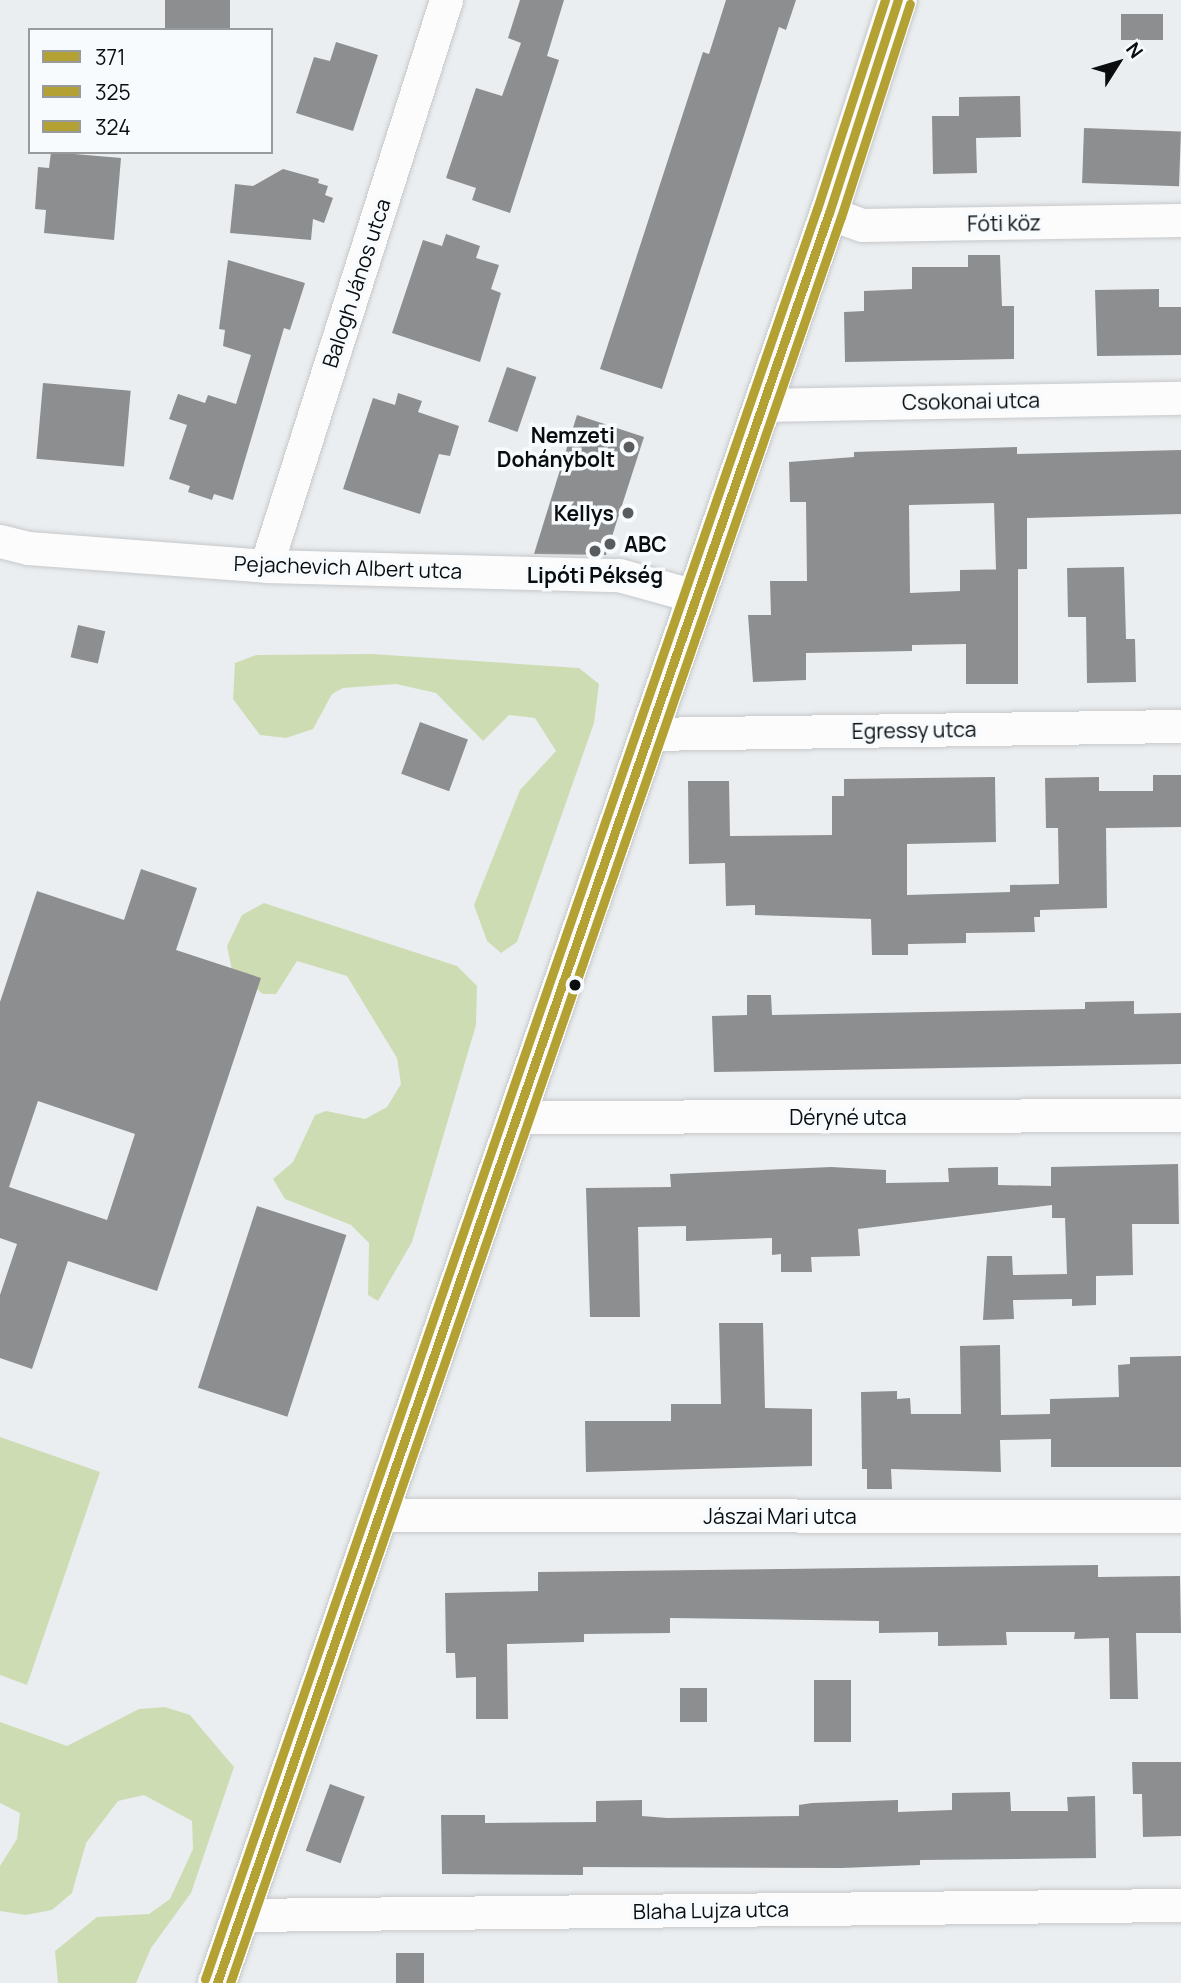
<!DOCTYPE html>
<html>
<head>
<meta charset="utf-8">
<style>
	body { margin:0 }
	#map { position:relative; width:1181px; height:1983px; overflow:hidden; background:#ebeef0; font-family:Manrope,sans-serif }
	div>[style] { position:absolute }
	.green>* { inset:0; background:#cedcb4 }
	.building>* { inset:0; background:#8d8e8f; transform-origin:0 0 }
	.roads { filter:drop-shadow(0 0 2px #c6c8ca) drop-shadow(0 0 2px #c6c8ca) }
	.minor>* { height:33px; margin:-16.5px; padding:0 16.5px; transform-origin:16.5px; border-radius:16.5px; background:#fcfcfd }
	.major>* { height:38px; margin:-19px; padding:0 19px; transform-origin:19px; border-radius:19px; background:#fcfcfd }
	.bus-1>* { height:9px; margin:-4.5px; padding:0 4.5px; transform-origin:4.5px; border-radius:4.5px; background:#b3a133 }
	.bus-2>* { height:9px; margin:-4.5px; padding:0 4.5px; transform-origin:4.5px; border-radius:4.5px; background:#b3a133 }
	.bus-3>* { height:9px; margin:-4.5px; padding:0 4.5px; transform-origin:4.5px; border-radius:4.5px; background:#b3a133 }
	.dots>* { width:19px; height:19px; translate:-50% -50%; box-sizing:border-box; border:4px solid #f7fbfe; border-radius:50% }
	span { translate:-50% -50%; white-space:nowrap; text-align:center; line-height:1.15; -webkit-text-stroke:7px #f7fbfe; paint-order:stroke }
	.street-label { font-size:21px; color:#0a0c0d }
	.poi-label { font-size:21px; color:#0a0c0d; font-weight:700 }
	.right { translate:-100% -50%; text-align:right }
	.left { translate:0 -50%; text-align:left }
	.legend { position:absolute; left:28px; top:28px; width:245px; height:126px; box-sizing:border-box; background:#f7fbfe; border:2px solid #989b9e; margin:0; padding:9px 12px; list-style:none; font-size:21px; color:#0a0c0d }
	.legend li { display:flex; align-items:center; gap:14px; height:35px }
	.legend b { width:35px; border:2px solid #989b9e }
	.north { position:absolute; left:1083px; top:28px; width:70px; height:70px; -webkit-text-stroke:5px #f7fbfe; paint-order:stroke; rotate:53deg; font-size:19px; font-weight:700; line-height:28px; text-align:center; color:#0a0c0d }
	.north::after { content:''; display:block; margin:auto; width:24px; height:32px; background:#0a0c0d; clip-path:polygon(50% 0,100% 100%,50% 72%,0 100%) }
</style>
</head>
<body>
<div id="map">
	<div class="green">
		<i style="clip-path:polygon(372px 654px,579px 668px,599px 684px,594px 723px,517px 942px,501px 953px,487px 941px,474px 905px,520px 790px,556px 751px,535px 718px,509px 715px,483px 741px,436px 693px,396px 684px,343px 688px,332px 694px,313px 729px,286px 738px,260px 735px,233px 699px,235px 663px,256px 655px)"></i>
		<i style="clip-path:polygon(264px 903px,457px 966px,477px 986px,476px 1025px,412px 1242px,378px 1301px,368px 1295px,369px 1243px,351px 1225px,285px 1199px,273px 1179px,293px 1162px,315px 1115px,326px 1111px,365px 1119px,387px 1107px,401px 1084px,397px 1058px,347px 976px,297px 961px,276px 994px,263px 994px,232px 970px,227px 946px,242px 915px)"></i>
		<i style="clip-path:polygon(0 1437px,100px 1472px,27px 1685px,0 1675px)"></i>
		<i style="clip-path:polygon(165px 1707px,190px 1715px,234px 1767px,191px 1893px,151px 1948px,136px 1983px,58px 1983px,55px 1951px,97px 1917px,149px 1914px,170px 1899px,193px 1849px,192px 1821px,144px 1795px,118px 1801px,86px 1843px,72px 1893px,52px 1910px,26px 1915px,0 1911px,0 1866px,17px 1839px,20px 1813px,0 1803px,0 1722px,67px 1746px,139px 1709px)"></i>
	</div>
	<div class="building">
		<i style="left:165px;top:0;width:65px;height:30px"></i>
		<i style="clip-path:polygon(520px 0,564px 0,547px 56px,559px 60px,510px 213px,472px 200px,476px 188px,446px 178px,476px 88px,502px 96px,521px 43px,508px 38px)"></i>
		<i style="clip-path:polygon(726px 0,796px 0,786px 30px,779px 27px,662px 389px,600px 369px,703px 52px,709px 54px)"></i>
		<i style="left:1163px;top:14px;width:26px;height:42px;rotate:90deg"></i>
		<i style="clip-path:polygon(336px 42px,378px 55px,353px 131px,296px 113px,314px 57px,330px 61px)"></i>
		<i style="clip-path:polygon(1020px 96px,1021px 137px,976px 138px,977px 173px,933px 174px,932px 116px,959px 116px,959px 97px)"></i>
		<i style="left:1084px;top:128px;width:97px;height:55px;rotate:2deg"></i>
		<i style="clip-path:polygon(51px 152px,121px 158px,114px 240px,44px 233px,46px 210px,35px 209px,38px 167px,49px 168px)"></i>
		<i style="clip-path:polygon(283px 169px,319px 179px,318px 183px,328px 186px,325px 195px,333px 198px,324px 223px,313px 219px,311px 240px,230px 233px,235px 184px,253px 186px)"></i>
		<i style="clip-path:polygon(446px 234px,480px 246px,476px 258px,499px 265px,491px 289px,501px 293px,480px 362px,392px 333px,423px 240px,442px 246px)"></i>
		<i style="clip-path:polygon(968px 255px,1000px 255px,1002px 306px,1014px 306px,1014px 359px,845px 362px,844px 312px,864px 311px,864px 291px,912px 289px,912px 267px,968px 267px)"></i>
		<i style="clip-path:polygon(228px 260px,305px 283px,290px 330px,284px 328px,233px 500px,214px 494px,212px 500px,188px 492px,190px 486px,169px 479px,187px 425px,169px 419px,178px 394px,205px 403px,208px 395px,236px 404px,251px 355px,223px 346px,225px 330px,219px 329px)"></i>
		<i style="clip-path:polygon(1159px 289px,1159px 307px,1181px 307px,1181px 355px,1097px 356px,1095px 290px)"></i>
		<i style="left:507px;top:367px;width:31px;height:58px;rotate:19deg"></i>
		<i style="left:43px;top:383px;width:88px;height:76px;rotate:5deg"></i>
		<i style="clip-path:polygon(398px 393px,422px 401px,418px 412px,459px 426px,450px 456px,439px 454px,420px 514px,343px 489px,373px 398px,395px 405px)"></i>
		<i style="clip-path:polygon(577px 415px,644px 437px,606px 555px,534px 554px)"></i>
		<i style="clip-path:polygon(1017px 447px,1017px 454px,1181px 450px,1181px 514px,1027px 518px,1027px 569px,996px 570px,994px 503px,909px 505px,910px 593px,960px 591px,960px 570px,1018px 569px,1018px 684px,966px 684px,966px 644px,912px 645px,912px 651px,806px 653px,806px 680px,753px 682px,748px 615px,771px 615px,770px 581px,807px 581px,806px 502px,790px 502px,789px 462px,854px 457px,854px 452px)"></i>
		<i style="clip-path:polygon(1124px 567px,1126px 639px,1135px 639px,1136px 682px,1087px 683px,1086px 617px,1068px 617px,1067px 568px)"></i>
		<i style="left:78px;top:625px;width:28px;height:33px;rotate:13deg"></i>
		<i style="left:420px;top:722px;width:51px;height:55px;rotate:20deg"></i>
		<i style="clip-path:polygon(1153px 775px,1181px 775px,1181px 827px,1106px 828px,1107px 908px,1040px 910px,1040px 917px,1034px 917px,1035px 932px,966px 933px,966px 943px,908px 944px,908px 955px,872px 955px,871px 919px,755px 915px,755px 905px,726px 906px,725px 863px,689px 864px,688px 781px,729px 781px,730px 836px,832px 835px,832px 796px,844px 796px,844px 779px,995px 777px,996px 842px,907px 844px,907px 895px,1010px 892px,1010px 885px,1059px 884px,1058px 828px,1046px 828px,1045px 778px,1099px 777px,1099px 791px,1153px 791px)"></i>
		<i style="clip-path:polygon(evenodd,141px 869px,197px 888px,176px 950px,261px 978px,157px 1291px,68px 1261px,32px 1369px,0 1358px,0 1295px,17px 1244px,0 1238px,0 1002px,37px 891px,124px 920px,141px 869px,38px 1101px,135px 1134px,107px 1220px,9px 1187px,38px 1101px)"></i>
		<i style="clip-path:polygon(747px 995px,771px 995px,772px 1015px,1085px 1009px,1085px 1002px,1134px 1001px,1134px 1014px,1181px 1013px,1181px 1064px,714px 1072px,712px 1016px,747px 1015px)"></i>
		<i style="clip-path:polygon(1178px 1164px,1179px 1224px,1132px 1224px,1133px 1275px,1096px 1276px,1096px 1305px,1072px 1306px,1072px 1299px,1013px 1300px,1014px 1319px,983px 1320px,987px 1256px,1012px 1256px,1013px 1275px,1067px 1274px,1065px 1218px,1052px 1218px,1052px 1205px,858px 1229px,860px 1256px,811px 1257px,812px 1272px,781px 1272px,781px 1254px,772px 1255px,772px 1238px,686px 1241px,686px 1226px,638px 1227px,640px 1317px,590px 1317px,586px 1188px,671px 1187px,670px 1174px,831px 1167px,886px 1170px,886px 1183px,949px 1182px,948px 1168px,998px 1167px,998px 1185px,1051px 1186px,1051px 1167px)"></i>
		<i style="left:257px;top:1206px;width:94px;height:191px;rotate:18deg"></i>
		<i style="clip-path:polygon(719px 1323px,763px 1323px,765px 1408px,812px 1409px,812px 1466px,586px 1472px,585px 1421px,671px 1421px,671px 1404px,721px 1404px)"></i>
		<i style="clip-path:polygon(1000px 1345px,1001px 1415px,1050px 1414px,1050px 1399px,1119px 1397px,1118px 1365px,1130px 1364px,1130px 1357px,1181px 1356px,1181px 1467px,1051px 1467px,1051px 1439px,1000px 1440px,1001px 1472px,891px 1469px,892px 1489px,867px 1489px,867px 1469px,862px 1469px,861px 1392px,897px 1391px,897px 1399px,910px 1398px,911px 1414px,961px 1414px,960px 1346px)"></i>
		<i style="clip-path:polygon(1098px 1565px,1098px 1577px,1180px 1576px,1181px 1633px,1136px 1633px,1138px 1699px,1110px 1699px,1109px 1638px,1074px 1639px,1075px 1632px,1006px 1632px,1007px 1645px,938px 1646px,938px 1632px,879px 1633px,879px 1621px,670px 1618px,670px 1633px,584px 1634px,584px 1642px,507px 1644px,508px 1719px,476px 1719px,476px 1677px,456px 1678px,455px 1653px,446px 1653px,445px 1593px,538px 1591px,538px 1572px)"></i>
		<i style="left:814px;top:1680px;width:37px;height:62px"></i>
		<i style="left:680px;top:1688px;width:27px;height:34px"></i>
		<i style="clip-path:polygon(1132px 1762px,1181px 1762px,1181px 1836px,1143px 1837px,1142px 1794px,1133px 1794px)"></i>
		<i style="left:330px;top:1784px;width:37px;height:71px;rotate:20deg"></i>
		<i style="clip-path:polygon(1010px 1792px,1011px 1811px,1068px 1811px,1067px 1797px,1095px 1796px,1096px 1858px,920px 1860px,920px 1865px,841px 1868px,583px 1867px,583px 1875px,442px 1874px,441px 1815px,485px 1815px,485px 1823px,596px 1822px,596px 1801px,642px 1800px,642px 1816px,667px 1818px,799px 1816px,799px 1805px,812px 1803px,898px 1800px,898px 1812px,952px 1810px,952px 1793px)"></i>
		<i style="left:396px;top:1953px;width:28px;height:30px"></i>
	</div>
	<div class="roads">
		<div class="minor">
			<i style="left:829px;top:213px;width:35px;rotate:20deg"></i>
			<i style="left:862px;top:225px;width:319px;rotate:-0.9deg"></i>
			<i style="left:761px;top:405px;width:420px;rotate:-1deg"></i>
			<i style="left:0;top:541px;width:29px;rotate:14deg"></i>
			<i style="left:28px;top:548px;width:239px;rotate:4.3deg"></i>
			<i style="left:266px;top:566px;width:353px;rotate:1.5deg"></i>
			<i style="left:619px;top:575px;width:78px;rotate:15.6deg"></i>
			<i style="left:266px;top:566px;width:594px;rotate:-72.36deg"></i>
			<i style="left:646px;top:734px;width:535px;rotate:-0.86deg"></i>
			<i style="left:516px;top:1117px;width:665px;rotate:-0.17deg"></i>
			<i style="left:379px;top:1515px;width:802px;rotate:0.07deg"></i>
			<i style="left:240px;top:1915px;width:941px;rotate:-0.61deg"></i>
		</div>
		<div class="major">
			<i style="left:217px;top:1983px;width:1873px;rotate:-70.93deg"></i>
			<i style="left:829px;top:213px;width:224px;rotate:-72.1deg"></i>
		</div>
	</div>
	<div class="bus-1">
		<i style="left:217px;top:1983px;width:1873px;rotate:-70.93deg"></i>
		<i style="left:829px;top:213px;width:224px;rotate:-72.1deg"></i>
	</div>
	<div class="bus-2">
		<i style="left:230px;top:1983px;width:1869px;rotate:-70.92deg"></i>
		<i style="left:841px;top:217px;width:224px;rotate:-72.1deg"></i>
	</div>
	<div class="bus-3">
		<i style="left:205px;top:1979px;width:1873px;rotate:-70.93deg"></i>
		<i style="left:817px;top:209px;width:220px;rotate:-72deg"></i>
	</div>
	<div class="dots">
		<i style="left:629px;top:447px;background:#595b5c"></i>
		<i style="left:628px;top:513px;background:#595b5c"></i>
		<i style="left:610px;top:544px;background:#595b5c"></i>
		<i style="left:595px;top:551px;background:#595b5c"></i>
		<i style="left:575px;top:985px;background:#0a0c0d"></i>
	</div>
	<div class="street-label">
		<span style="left:1004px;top:223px;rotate:-1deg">Fóti köz</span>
		<span style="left:356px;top:283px;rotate:-72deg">Balogh János utca</span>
		<span style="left:971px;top:401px;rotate:-1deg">Csokonai utca</span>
		<span style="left:348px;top:567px;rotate:2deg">Pejachevich Albert utca</span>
		<span style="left:914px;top:730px;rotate:-1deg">Egressy utca</span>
		<span style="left:848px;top:1117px">Déryné utca</span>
		<span style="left:780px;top:1516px">Jászai Mari utca</span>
		<span style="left:711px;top:1910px;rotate:-1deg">Blaha Lujza utca</span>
	</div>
	<div class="poi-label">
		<span class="right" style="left:615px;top:447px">Nemzeti<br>Dohánybolt</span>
		<span class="right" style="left:614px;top:513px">Kellys</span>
		<span class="left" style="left:624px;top:544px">ABC</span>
		<span style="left:595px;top:575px">Lipóti Pékség</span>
	</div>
	<ul class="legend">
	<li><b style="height:9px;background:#b3a133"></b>371</li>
	<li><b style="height:9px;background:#b3a133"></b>325</li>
	<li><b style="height:9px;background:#b3a133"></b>324</li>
	</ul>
	<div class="north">N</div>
</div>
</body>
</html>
